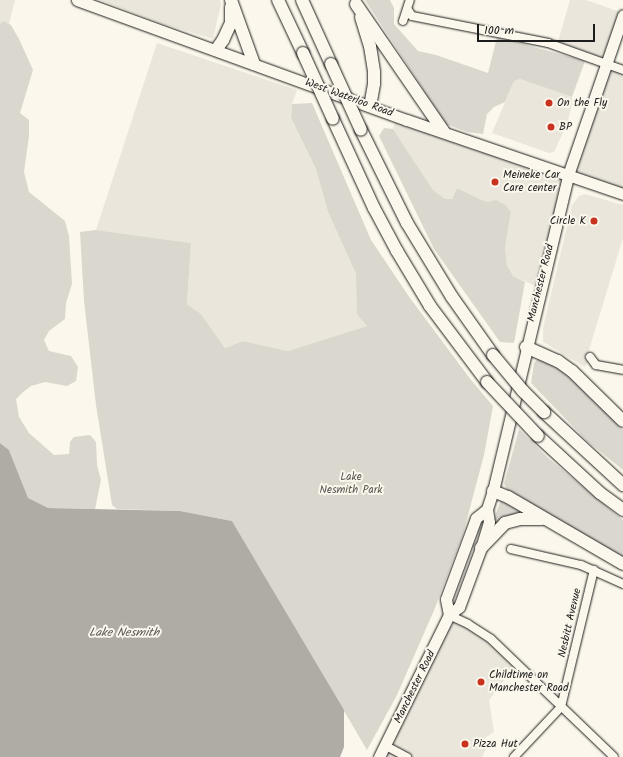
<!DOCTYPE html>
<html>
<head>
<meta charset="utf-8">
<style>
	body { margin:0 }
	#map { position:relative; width:623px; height:757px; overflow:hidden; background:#fbf7ec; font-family:Kalam,sans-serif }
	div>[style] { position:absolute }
	.built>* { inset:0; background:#eae6dc }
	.green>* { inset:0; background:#dad7ce }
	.water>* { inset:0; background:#afaca5 }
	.roads { filter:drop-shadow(0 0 1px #1c1c1c) drop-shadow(0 0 1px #1c1c1c) }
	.minor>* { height:8px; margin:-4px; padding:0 4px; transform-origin:4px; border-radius:4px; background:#fbf7ec }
	.major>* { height:11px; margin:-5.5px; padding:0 5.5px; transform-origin:5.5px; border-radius:5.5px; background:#fbf7ec }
	.highway>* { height:12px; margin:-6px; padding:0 6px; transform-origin:6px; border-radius:6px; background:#fbf7ec }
	.bridges { filter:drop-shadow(0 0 1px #1c1c1c) drop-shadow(0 0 1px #1c1c1c) }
	.highway-bridge>* { height:12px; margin:-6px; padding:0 6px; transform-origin:6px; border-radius:6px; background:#fbf7ec }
	.dots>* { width:11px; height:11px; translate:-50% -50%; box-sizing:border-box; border:2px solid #fbf7ec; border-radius:50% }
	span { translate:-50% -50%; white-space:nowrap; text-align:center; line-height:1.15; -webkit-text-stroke:4px #fbf7ec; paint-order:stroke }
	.street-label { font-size:11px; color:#1c1c1c }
	.poi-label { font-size:11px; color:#1c1c1c }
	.left { translate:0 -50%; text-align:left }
	.right { translate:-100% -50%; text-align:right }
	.park-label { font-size:11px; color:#555451 }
	.water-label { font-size:12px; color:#575653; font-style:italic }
	.scale { position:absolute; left:477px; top:24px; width:118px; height:18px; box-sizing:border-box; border:2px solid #1c1c1c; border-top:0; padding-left:5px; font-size:12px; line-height:14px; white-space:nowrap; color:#1c1c1c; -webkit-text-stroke:3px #fbf7ec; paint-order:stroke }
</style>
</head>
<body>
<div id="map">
	<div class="built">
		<i style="clip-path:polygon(0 0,15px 0,0 60px)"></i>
		<i style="clip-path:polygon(100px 0,220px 0,221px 4px,213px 39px,163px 24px)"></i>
		<i style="clip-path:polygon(570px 0,586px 0,623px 13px,623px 36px,617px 34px,606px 62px,623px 70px,623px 194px,568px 176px,540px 288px,513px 276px,507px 265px,505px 247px,511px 212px,496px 201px,488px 202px,478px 199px,457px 188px,452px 199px,445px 199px,433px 190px,393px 129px,396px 116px,568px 175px,606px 63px,557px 45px)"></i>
		<i style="clip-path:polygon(157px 43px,297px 90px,292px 104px,291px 118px,316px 169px,328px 212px,356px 274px,357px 293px,367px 326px,288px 351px,243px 341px,225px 348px,201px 314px,187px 304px,191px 243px,96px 230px)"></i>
		<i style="clip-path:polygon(520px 79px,572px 97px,572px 104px,567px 124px,554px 152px,549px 153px,492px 133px,514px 81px)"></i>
		<i style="clip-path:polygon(585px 194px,623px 205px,623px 238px,589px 350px,590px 357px,585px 367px,543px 342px,543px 328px,572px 205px,579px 196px)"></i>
		<i style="clip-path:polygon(449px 615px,468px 624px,518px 665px,512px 670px,489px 700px,494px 732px,482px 740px,486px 749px,482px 757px,379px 757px)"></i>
	</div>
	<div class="green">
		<i style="clip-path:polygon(365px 0,390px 0,394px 8px,394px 24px,418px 51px,436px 55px,488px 73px,497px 37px,585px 61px,572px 97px,520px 79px,514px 81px,505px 102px,494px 107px,487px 114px,483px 134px,467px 132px,446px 124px)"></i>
		<i style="clip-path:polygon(3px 21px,11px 25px,19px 39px,33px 70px,20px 113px,29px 120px,29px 136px,24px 172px,29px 192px,65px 221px,69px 236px,72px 284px,66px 303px,65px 319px,49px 331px,44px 340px,49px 351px,71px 356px,78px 367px,76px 381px,67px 386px,45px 382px,31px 386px,22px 393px,16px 399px,19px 417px,29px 433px,54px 455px,69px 454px,70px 442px,74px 437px,90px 435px,96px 442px,97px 465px,101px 480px,95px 509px,48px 508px,28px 499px,9px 450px,0 443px,0 24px)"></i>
		<i style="clip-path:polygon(312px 103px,371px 240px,410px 298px,471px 380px,493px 406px,484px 455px,463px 534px,435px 608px,397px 695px,367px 750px,232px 521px,180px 511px,117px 509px,112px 505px,96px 405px,84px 301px,80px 232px,96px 230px,191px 243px,187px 304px,201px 314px,225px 348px,243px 341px,288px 351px,367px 326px,357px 314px,356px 274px,328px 212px,316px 169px,291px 118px,292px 104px)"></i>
		<i style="clip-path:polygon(384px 128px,393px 129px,433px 190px,445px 199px,452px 199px,457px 188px,479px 199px,488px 202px,496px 200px,505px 205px,511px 212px,505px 247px,507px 265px,513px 276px,525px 282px,514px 343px,500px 342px,434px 249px,379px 136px)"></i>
		<i style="clip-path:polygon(539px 358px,547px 360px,581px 386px,623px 430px,623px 470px,587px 441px,531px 383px,534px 363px)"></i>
		<i style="clip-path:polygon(519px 429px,548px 458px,623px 520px,623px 559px,512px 497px,504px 484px)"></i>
		<i style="clip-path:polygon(501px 500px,526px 514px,491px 527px)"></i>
	</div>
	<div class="water">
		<i style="clip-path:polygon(0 443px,9px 450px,28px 498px,48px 508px,180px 511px,232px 521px,344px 710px,344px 747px,340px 757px,0 757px)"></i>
	</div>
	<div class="roads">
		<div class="minor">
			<i style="left:408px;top:10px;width:7px;rotate:56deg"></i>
			<i style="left:412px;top:16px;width:139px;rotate:11.2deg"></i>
			<i style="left:548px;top:43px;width:80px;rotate:19.8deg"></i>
			<i style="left:403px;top:21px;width:22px;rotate:-72deg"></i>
			<i style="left:590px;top:357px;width:10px;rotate:53deg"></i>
			<i style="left:596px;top:365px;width:27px;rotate:10deg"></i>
			<i style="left:511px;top:549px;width:72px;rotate:12.9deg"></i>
			<i style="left:581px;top:565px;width:46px;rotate:24.3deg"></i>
			<i style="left:449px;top:615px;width:21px;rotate:25deg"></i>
			<i style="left:468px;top:624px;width:27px;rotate:33deg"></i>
			<i style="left:491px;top:639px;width:170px;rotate:43.8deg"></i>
			<i style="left:386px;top:746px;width:24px;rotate:28deg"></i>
			<i style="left:514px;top:757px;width:69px;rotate:-46.8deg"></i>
			<i style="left:561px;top:707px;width:141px;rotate:-76.5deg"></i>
		</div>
		<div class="major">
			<i style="left:77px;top:0;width:351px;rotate:20deg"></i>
			<i style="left:407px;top:120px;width:228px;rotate:18.9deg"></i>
			<i style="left:449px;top:615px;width:16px;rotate:-101deg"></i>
			<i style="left:446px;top:599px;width:86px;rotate:-69.7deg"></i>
			<i style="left:476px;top:518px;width:14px;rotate:-39deg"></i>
			<i style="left:379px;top:757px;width:158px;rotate:-63.8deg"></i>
			<i style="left:449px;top:615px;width:13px;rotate:-39deg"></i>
			<i style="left:459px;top:607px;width:63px;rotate:-69.6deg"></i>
			<i style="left:481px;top:548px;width:27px;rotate:-73deg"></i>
			<i style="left:489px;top:522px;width:13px;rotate:-99deg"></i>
			<i style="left:487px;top:509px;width:19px;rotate:-72deg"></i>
			<i style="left:493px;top:491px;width:325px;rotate:-76.6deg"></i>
			<i style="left:568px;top:175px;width:169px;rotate:-71deg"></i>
		</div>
		<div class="highway">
			<i style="left:231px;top:0;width:68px;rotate:70.2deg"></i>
			<i style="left:278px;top:0;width:59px;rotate:64.7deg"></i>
			<i style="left:302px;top:0;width:70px;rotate:65.6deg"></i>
			<i style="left:356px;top:4px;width:155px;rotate:55.5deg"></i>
			<i style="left:361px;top:17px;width:30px;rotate:73deg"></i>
			<i style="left:370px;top:46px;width:26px;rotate:81deg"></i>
			<i style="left:374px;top:72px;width:12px;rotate:90deg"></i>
			<i style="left:374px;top:84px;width:22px;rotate:100deg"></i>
			<i style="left:216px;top:50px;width:12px;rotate:-55deg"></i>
			<i style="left:223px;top:40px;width:19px;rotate:-65deg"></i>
			<i style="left:231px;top:23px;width:16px;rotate:-90deg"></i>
			<i style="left:333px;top:119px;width:98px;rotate:65.3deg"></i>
			<i style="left:374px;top:208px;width:49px;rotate:61.9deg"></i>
			<i style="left:397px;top:251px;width:64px;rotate:59deg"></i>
			<i style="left:430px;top:306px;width:95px;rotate:53.1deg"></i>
			<i style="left:361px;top:130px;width:104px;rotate:63.7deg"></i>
			<i style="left:407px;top:223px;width:87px;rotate:58.7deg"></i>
			<i style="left:452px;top:297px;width:71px;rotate:54.7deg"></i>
			<i style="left:526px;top:347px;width:35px;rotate:24deg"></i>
			<i style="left:558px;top:361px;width:17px;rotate:36deg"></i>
			<i style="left:572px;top:371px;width:71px;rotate:44.4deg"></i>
			<i style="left:544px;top:412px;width:108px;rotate:42.7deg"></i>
			<i style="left:538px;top:436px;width:84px;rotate:42.6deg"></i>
			<i style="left:600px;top:493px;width:29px;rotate:36deg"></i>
			<i style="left:493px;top:491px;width:16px;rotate:22deg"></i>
			<i style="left:508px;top:497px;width:133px;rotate:30.2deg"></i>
			<i style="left:481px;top:548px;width:35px;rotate:-46deg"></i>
			<i style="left:505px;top:523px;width:16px;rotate:-15deg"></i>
			<i style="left:520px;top:519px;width:22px"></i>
		</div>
	</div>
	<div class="bridges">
		<div class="highway-bridge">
			<i style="left:303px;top:53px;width:72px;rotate:65.6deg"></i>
			<i style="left:331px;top:64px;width:72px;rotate:65.6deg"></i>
			<i style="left:493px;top:355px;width:47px;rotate:50.2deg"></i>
			<i style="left:523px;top:391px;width:30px;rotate:45deg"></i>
			<i style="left:487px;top:382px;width:74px;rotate:46.6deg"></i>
		</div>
	</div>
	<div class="dots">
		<i style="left:549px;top:103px;background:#c8321e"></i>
		<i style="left:551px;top:127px;background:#c8321e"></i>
		<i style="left:495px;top:182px;background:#c8321e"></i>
		<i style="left:594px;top:221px;background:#c8321e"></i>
		<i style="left:481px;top:682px;background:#c8321e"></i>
		<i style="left:465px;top:744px;background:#c8321e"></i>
	</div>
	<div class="street-label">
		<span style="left:349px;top:98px;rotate:20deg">West Waterloo Road</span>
		<span style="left:541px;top:283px;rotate:-76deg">Manchester Road</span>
		<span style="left:570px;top:623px;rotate:-77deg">Nesbitt Avenue</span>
		<span style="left:415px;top:687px;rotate:-64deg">Manchester Road</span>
	</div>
	<div class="poi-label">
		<span class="left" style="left:557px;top:103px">On the Fly</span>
		<span class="left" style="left:559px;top:127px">BP</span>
		<span class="left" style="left:503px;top:182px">Meineke Car<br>Care center</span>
		<span class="right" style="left:586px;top:221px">Circle K</span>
		<span class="left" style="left:489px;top:682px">Childtime on<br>Manchester Road</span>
		<span class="left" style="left:473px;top:744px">Pizza Hut</span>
	</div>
	<div class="park-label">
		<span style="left:351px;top:484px">Lake<br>Nesmith Park</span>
	</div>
	<div class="water-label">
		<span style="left:124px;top:633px">Lake Nesmith</span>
	</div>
	<div class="scale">100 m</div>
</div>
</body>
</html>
